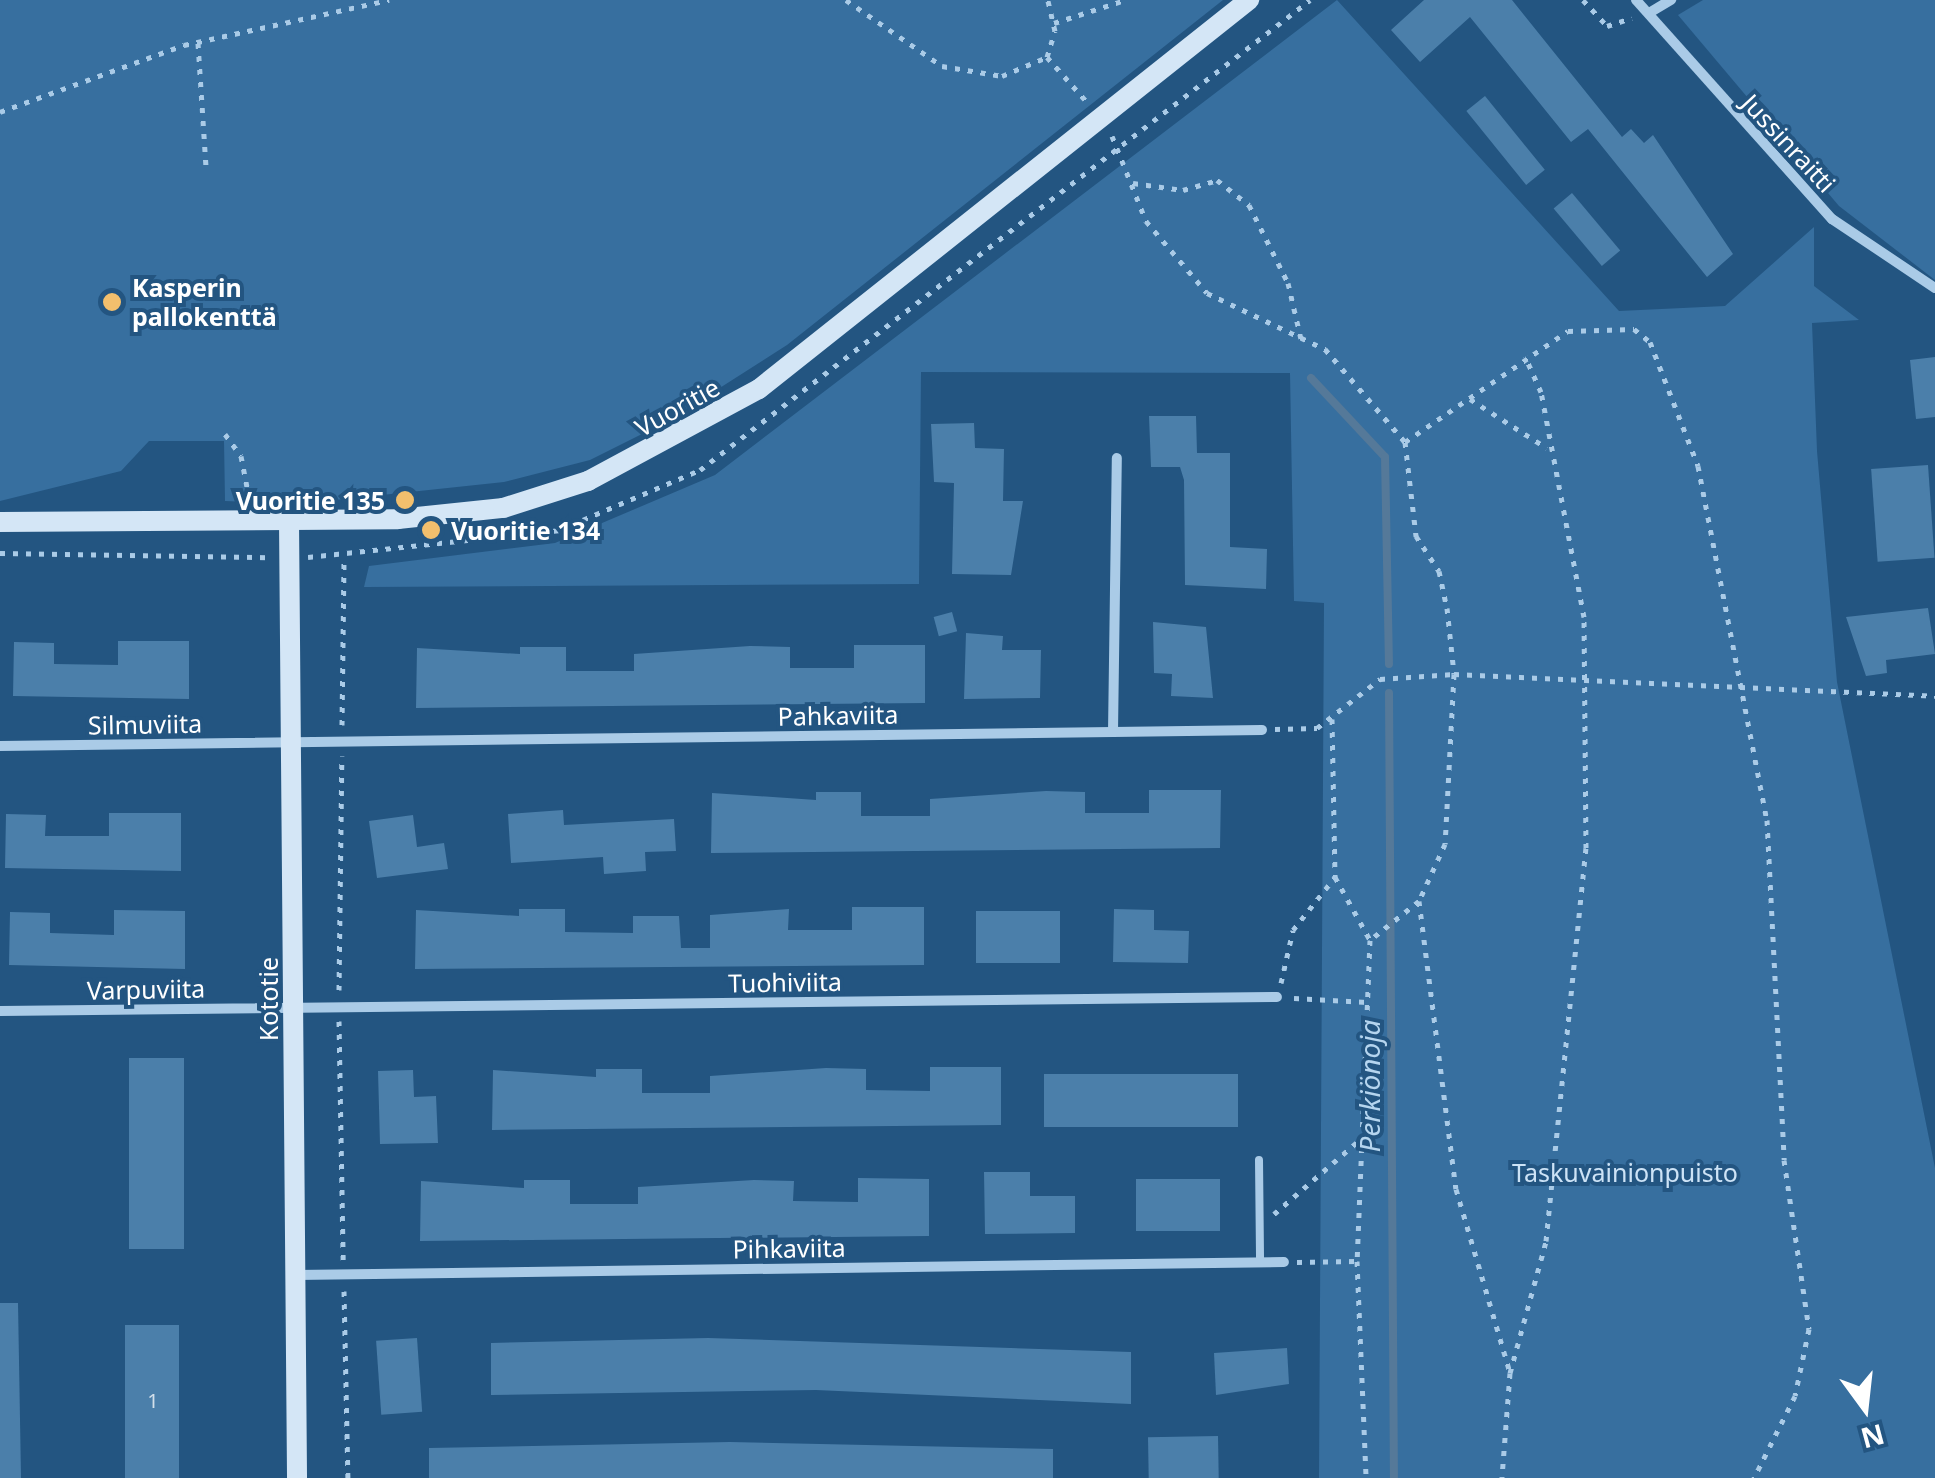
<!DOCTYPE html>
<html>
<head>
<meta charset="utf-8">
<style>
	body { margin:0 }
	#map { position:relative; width:1935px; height:1478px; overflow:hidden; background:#235581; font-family:"Noto Sans",sans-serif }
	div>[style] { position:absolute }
	.green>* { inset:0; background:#376f9f }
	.stream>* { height:8px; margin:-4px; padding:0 4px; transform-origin:4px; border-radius:4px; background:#557999 }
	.building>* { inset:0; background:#4b7faa; transform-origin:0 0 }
	.path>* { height:5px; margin-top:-2.5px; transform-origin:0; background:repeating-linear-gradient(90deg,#aacbe7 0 5px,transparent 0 13px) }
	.lane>* { height:8px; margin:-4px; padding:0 4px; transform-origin:4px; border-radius:4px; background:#aacbe7 }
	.street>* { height:10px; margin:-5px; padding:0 5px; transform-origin:5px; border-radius:5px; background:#aacbe7 }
	.secondary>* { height:20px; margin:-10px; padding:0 10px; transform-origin:10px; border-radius:10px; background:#d4e6f6 }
	.dots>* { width:28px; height:28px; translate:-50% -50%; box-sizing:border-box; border:5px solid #235581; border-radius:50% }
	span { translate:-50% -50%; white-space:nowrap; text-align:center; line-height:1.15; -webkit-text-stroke:8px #235581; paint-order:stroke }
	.number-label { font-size:20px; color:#d2dfea }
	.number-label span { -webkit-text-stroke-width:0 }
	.street-label { font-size:25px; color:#fff }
	.poi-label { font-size:25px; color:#fff; font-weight:700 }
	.left { translate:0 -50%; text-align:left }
	.right { translate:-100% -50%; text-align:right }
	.park-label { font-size:25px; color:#cde3f6 }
	.water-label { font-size:28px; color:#b5d5ef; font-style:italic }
	.north { position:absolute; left:1815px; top:1358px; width:100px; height:100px; -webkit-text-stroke:8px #235581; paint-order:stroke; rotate:165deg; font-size:28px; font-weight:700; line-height:40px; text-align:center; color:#fff }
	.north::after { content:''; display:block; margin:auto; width:35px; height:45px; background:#fff; clip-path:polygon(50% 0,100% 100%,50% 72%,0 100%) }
</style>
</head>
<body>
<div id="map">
	<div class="green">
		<i style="clip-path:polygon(0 0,1223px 0,787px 345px,668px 421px,590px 460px,504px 482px,297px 504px,225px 501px,224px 441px,149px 441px,121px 471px,0 501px)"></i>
		<i style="clip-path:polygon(1337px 0,1619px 311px,1725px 306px,1814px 227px,1814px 286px,1859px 320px,1812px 323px,1817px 451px,1837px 682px,1935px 1168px,1935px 1478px,1319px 1478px,1324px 603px,1294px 601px,1290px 373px,921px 372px,919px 584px,364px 587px,369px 566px,555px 543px,715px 475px)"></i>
		<i style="clip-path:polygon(1703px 0,1935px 0,1935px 280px,1839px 206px,1678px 15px)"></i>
	</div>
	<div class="stream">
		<i style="left:1311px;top:378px;width:108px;rotate:46.9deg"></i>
		<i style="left:1385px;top:457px;width:207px;rotate:88.9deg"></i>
		<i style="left:1389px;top:693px;width:785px;rotate:89.64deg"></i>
	</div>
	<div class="building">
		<i style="clip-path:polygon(1424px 0,1512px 0,1622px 137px,1631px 129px,1644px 143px,1653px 135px,1733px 254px,1707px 277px,1588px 129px,1571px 142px,1470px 17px,1420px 62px,1391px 30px)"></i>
		<i style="left:1485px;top:96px;width:95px;height:24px;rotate:51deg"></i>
		<i style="left:1572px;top:193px;width:75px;height:24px;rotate:50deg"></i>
		<i style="clip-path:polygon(1935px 357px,1935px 417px,1916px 419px,1910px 360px)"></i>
		<i style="clip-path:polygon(1149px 416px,1196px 416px,1197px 453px,1230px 453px,1230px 547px,1267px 549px,1266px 589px,1185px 585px,1184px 480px,1180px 467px,1151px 467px)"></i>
		<i style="clip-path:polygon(974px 423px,975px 448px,1004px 449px,1003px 501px,1023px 501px,1011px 575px,952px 574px,954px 483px,934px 482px,931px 424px)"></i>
		<i style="left:1928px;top:465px;width:93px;height:57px;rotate:86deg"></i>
		<i style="clip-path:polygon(1928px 608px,1935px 654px,1886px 660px,1887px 673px,1866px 676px,1846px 617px)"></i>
		<i style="left:952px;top:612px;width:20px;height:19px;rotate:75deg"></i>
		<i style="clip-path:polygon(1153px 622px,1206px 627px,1213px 698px,1171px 696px,1172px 674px,1154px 673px)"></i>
		<i style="clip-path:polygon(966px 633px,1003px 636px,1002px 650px,1041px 650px,1040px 698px,964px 699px)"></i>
		<i style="clip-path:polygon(118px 641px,189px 641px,189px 699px,13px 696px,14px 642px,54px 643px,54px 664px,118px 665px)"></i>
		<i style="clip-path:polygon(854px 645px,925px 645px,925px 703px,416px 708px,417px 648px,520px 654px,520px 647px,566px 647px,566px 671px,634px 671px,634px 654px,750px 646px,790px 647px,790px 668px,854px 668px)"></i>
		<i style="clip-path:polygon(1149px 790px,1221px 790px,1220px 848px,711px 853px,712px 793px,816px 800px,816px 792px,861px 792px,861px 816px,930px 816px,930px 799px,1046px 791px,1085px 792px,1085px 813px,1149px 813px)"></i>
		<i style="clip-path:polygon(563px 810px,564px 825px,674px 819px,676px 851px,645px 852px,646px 871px,604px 874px,603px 857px,511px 863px,508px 814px)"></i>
		<i style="clip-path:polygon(109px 813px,181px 813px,181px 871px,5px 868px,6px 814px,46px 815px,45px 836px,109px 836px)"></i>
		<i style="clip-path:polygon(413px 815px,417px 847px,444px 843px,448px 869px,377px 878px,369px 821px)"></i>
		<i style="clip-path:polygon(852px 907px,924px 907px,924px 965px,415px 969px,416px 910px,519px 916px,519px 909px,565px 909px,565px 932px,633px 933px,633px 916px,679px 916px,681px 948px,710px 948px,710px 915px,789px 909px,788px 930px,852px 930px)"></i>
		<i style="clip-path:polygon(1114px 909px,1154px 910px,1154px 930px,1189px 931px,1188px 963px,1113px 962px)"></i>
		<i style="clip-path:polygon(114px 910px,185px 911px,185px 969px,9px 965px,10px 912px,50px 913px,50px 933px,114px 935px)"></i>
		<i style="left:976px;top:911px;width:84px;height:52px"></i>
		<i style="left:129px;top:1058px;width:55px;height:191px"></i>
		<i style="clip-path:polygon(930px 1067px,1001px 1067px,1001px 1125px,492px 1130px,493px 1070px,596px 1077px,596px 1069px,642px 1069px,642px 1093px,710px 1093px,710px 1076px,826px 1068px,866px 1069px,866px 1090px,930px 1091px)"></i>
		<i style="clip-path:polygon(413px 1070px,414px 1097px,436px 1096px,438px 1143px,380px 1144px,378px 1071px)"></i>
		<i style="left:1238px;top:1074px;width:53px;height:194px;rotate:90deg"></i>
		<i style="clip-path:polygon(984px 1172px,1030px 1172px,1030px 1196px,1075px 1196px,1075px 1233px,985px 1234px)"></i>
		<i style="clip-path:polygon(858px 1178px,929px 1179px,929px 1236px,420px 1241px,421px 1181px,524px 1188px,524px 1180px,570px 1180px,570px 1204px,638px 1204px,638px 1187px,754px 1180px,794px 1181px,793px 1201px,858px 1202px)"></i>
		<i style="left:1136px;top:1179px;width:84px;height:52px"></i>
		<i style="clip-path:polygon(0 1303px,18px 1303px,21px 1478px,0 1478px)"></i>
		<i style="left:179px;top:1325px;width:153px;height:54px;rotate:90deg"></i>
		<i style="left:417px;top:1338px;width:74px;height:41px;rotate:86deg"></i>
		<i style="clip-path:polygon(708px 1338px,1131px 1352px,1131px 1404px,816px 1390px,491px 1395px,491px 1343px)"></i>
		<i style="clip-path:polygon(1287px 1348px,1289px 1384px,1216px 1395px,1214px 1353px)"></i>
		<i style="left:1218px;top:1436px;width:42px;height:70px;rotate:89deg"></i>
		<i style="clip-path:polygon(730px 1442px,1053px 1449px,1053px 1478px,429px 1478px,429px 1448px)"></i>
	</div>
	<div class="path">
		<i style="left:846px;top:0;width:116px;rotate:34.5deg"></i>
		<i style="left:942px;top:66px;width:61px;rotate:9.5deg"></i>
		<i style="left:1002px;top:76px;width:49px;rotate:-22.9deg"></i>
		<i style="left:1047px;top:57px;width:27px;rotate:-73deg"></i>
		<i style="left:1055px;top:31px;width:32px;rotate:-103deg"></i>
		<i style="left:1583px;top:0;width:35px;rotate:47deg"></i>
		<i style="left:1607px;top:26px;width:26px;rotate:-18deg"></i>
		<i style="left:1054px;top:23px;width:75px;rotate:-17.9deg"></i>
		<i style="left:198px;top:43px;width:125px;rotate:86.3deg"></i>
		<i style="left:1047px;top:57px;width:62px;rotate:48.3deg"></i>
		<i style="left:0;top:112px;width:196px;rotate:-20deg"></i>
		<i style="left:184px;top:45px;width:210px;rotate:-12.4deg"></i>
		<i style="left:1112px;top:136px;width:92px;rotate:68.2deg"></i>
		<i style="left:1146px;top:221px;width:94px;rotate:49.7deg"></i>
		<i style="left:1207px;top:293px;width:131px;rotate:25.4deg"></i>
		<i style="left:1325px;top:349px;width:123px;rotate:49.3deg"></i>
		<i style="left:1405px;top:442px;width:95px;rotate:83.3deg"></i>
		<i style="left:1416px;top:536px;width:42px;rotate:56.7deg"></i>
		<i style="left:1439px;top:571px;width:38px;rotate:78deg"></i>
		<i style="left:1447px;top:608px;width:66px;rotate:83.9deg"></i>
		<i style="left:1454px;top:674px;width:170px;rotate:93deg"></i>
		<i style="left:1445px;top:844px;width:63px;rotate:114.5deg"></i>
		<i style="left:1419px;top:901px;width:63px;rotate:141.5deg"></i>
		<i style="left:1370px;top:940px;width:321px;rotate:92.3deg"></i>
		<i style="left:1357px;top:1261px;width:217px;rotate:87.6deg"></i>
		<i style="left:1133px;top:183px;width:50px;rotate:8deg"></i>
		<i style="left:1183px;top:190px;width:35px;rotate:-16deg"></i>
		<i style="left:1217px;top:180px;width:41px;rotate:38deg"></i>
		<i style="left:1249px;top:205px;width:87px;rotate:63.4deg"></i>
		<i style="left:1288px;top:283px;width:57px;rotate:76.9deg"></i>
		<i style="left:1470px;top:399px;width:91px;rotate:32.5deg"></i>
		<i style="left:225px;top:434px;width:27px;rotate:54deg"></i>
		<i style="left:241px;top:456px;width:42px;rotate:79deg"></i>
		<i style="left:1405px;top:442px;width:197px;rotate:-34.3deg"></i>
		<i style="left:1568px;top:331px;width:66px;rotate:-1.7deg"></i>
		<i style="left:1634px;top:329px;width:21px;rotate:39deg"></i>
		<i style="left:1650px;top:342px;width:133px;rotate:68.8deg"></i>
		<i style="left:1698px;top:466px;width:361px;rotate:79deg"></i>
		<i style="left:1767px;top:820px;width:340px;rotate:87.1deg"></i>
		<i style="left:1784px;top:1160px;width:171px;rotate:81.6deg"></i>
		<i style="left:1809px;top:1329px;width:68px;rotate:101.8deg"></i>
		<i style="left:1795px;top:1396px;width:92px;rotate:116.6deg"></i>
		<i style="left:0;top:553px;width:267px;rotate:0.9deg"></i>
		<i style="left:308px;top:557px;width:252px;rotate:-6.1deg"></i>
		<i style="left:559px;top:530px;width:153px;rotate:-23.1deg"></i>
		<i style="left:700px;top:470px;width:770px;rotate:-37.61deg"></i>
		<i style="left:1332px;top:719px;width:158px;rotate:88.9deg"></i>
		<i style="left:1335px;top:877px;width:72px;rotate:60.9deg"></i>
		<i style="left:342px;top:725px;width:168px;rotate:-89.3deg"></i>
		<i style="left:1275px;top:729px;width:42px;rotate:-1.4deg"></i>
		<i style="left:1317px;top:728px;width:80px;rotate:-37.9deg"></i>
		<i style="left:1380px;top:679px;width:74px;rotate:-3.9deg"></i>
		<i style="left:1454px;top:674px;width:482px;rotate:2.6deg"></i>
		<i style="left:1419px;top:901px;width:290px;rotate:82.7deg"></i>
		<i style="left:1456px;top:1189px;width:192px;rotate:73.6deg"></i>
		<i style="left:1510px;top:1373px;width:105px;rotate:94.4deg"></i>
		<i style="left:1281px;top:983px;width:54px;rotate:-77.2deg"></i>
		<i style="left:1293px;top:930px;width:68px;rotate:-51.6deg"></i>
		<i style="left:339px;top:990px;width:234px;rotate:-89.3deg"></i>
		<i style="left:1294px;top:998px;width:73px;rotate:3.1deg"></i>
		<i style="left:339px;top:1021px;width:239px;rotate:89deg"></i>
		<i style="left:1274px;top:1214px;width:119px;rotate:-40.9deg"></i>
		<i style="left:1297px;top:1262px;width:59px;rotate:-1deg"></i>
		<i style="left:344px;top:1291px;width:187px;rotate:88.8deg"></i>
		<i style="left:1510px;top:1373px;width:137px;rotate:-74.7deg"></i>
		<i style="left:1546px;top:1241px;width:395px;rotate:-84.2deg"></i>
		<i style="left:1586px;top:848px;width:231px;rotate:-90.5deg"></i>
		<i style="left:1584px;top:617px;width:229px;rotate:-100.8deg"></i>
		<i style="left:1541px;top:392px;width:39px;rotate:-114deg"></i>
	</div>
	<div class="lane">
		<i style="left:1259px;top:1160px;width:102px;rotate:89.4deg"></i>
	</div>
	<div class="street">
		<i style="left:1636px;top:0;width:294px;rotate:48.2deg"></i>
		<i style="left:1832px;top:219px;width:124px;rotate:33.8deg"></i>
		<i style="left:1649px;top:13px;width:26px;rotate:-31deg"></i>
		<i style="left:1113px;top:732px;width:149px;rotate:-0.8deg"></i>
		<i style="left:0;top:746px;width:1113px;rotate:-0.72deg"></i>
		<i style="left:1113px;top:732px;width:274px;rotate:-89.2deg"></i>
		<i style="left:0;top:1011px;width:1277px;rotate:-0.63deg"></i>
		<i style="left:296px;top:1275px;width:988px;rotate:-0.75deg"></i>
	</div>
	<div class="secondary">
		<i style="left:289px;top:520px;width:958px;rotate:89.52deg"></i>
		<i style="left:0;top:522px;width:398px;rotate:-0.4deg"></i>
		<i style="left:398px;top:519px;width:106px;rotate:-6deg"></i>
		<i style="left:503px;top:508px;width:89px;rotate:-17.6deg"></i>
		<i style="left:588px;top:481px;width:194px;rotate:-28.3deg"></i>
		<i style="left:759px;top:389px;width:626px;rotate:-38.45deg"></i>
	</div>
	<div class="dots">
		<i style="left:112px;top:302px;background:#f2bf6d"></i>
		<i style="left:405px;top:500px;background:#f2bf6d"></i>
		<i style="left:431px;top:530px;background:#f2bf6d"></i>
	</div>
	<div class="number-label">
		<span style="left:153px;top:1400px">1</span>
	</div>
	<div class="street-label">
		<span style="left:1789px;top:143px;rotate:47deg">Jussinraitti</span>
		<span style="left:677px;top:407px;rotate:-29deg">Vuoritie</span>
		<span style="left:838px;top:715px;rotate:-1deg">Pahkaviita</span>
		<span style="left:145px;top:724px;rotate:-1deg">Silmuviita</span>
		<span style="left:785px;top:982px;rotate:-1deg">Tuohiviita</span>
		<span style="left:146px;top:989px;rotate:-1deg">Varpuviita</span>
		<span style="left:268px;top:999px;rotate:-90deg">Kototie</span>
		<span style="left:789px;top:1248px;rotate:-1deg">Pihkaviita</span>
	</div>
	<div class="poi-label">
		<span class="left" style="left:132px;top:302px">Kasperin<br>pallokenttä</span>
		<span class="right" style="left:385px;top:500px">Vuoritie 135</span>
		<span class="left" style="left:451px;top:530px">Vuoritie 134</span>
	</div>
	<div class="park-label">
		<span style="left:1625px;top:1172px">Taskuvainionpuisto</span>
	</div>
	<div class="water-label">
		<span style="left:1369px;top:1086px;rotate:-90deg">Perkiönoja</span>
	</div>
	<div class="north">N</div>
</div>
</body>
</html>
